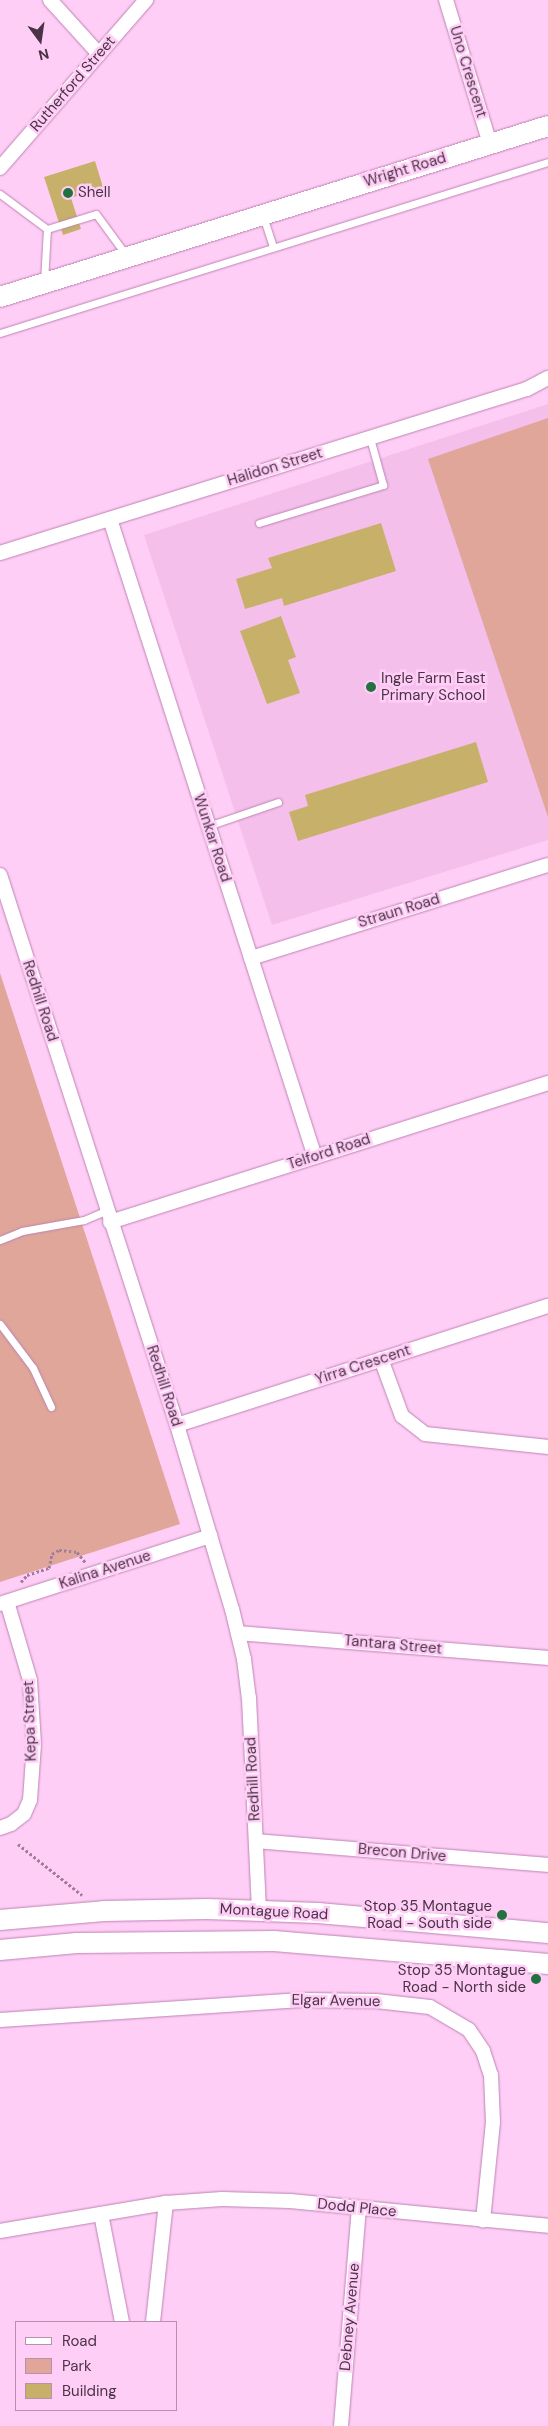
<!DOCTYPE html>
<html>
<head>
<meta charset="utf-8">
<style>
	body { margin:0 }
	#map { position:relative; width:548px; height:2426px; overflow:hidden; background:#ffcef6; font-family:"DM Sans",sans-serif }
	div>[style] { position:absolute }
	.built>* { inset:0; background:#f5bfeb }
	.green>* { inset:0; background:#dfa699 }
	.building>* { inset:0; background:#c7b069 }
	.path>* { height:3px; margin-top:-1.5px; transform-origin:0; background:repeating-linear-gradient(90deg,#a17d9b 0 2.5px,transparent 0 5px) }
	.roads { filter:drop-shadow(0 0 1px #bd84b4) drop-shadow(0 0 1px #bd84b4) }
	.lane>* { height:7px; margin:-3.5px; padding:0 3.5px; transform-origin:3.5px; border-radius:3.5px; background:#fff }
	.street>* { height:14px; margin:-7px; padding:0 7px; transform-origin:7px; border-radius:7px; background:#fff }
	.secondary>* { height:20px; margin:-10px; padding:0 10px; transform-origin:10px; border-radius:10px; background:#fff }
	.dots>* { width:14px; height:14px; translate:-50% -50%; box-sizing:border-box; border:2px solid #ffcef6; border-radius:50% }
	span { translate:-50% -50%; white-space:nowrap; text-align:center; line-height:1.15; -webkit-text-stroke:5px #ffcef6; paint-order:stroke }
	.street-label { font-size:15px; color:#4b3347 }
	.poi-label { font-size:15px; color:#4b3347 }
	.left { translate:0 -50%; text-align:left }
	.right { translate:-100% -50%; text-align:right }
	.legend { position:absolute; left:15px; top:2321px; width:162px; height:90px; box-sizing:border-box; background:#ffcef6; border:1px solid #b790b0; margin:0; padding:6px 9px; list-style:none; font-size:15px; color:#4b3347 }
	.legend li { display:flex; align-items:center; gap:10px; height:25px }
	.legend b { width:25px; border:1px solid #b790b0 }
	.north { position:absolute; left:15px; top:15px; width:50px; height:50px; -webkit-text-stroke:4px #ffcef6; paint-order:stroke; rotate:166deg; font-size:14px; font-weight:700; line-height:20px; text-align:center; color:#4b3347 }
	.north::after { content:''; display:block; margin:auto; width:18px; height:22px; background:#4b3347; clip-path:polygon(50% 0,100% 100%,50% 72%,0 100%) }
</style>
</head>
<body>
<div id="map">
	<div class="built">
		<i style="clip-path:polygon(548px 404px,548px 840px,272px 925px,144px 535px)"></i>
	</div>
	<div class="green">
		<i style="clip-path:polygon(548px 418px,548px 817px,428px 459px)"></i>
		<i style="clip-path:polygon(0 973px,180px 1524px,0 1582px)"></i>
	</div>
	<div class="building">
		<i style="clip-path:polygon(95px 161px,103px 187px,71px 198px,81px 229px,63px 235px,44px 177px)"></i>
		<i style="clip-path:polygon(381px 523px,396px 571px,284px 606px,282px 598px,245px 609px,236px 579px,272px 568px,268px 558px)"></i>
		<i style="clip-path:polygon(281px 616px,296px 657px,288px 660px,300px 693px,267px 704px,240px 631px)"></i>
		<i style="clip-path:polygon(476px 742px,488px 782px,298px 841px,289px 812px,308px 806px,305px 795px)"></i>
	</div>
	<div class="path">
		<i style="left:21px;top:1582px;width:9px;rotate:-49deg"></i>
		<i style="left:27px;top:1575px;width:23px;rotate:-18deg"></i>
		<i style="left:49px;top:1568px;width:14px;rotate:-78deg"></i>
		<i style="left:52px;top:1554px;width:8px;rotate:-30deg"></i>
		<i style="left:59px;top:1550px;width:18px;rotate:6deg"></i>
		<i style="left:77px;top:1552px;width:13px;rotate:51deg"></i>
		<i style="left:18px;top:1844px;width:82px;rotate:38.6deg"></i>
	</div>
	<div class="roads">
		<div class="lane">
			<i style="left:0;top:194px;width:59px;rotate:36.7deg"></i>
			<i style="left:263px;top:216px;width:33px;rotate:72deg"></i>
			<i style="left:44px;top:282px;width:53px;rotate:-86.8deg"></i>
			<i style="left:47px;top:229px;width:51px;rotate:-17deg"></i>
			<i style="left:96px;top:214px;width:51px;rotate:53.8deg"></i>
			<i style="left:0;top:333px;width:574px;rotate:-17.33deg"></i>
			<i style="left:259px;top:523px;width:130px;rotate:-17deg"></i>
			<i style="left:383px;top:485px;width:49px;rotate:-105.5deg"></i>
			<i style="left:208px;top:826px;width:74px;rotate:-18.9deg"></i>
			<i style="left:0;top:1240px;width:24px;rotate:-22deg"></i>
			<i style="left:22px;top:1231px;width:63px;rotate:-10.1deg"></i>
			<i style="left:84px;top:1220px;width:25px;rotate:-23deg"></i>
			<i style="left:0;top:1324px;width:55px;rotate:53.1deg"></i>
			<i style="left:33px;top:1368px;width:43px;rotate:65.2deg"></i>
		</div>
		<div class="street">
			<i style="left:50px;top:0;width:73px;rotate:47.8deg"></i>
			<i style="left:446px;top:0;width:151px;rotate:73deg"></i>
			<i style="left:0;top:168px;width:223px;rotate:-49deg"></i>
			<i style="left:110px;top:519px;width:670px;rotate:72.19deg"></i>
			<i style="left:0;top:553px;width:552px;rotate:-17.29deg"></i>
			<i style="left:527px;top:389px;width:24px;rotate:-28deg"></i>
			<i style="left:0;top:875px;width:578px;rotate:72.16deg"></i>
			<i style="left:177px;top:1425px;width:192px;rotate:73.4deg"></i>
			<i style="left:232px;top:1609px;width:51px;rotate:76.5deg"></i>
			<i style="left:244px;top:1659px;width:39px;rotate:83deg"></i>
			<i style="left:249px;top:1698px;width:213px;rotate:87.3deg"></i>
			<i style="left:251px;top:958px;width:311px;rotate:-17.4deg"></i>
			<i style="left:110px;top:1222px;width:460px;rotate:-17.6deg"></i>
			<i style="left:381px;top:1359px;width:61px;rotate:69.8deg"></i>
			<i style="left:402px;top:1416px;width:29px;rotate:38deg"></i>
			<i style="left:425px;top:1434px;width:124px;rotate:6deg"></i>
			<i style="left:177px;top:1425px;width:390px;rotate:-17.8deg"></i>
			<i style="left:0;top:1604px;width:221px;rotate:-17.9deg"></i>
			<i style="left:238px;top:1633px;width:311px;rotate:4.6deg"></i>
			<i style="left:0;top:1828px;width:12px;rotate:-20deg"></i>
			<i style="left:11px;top:1824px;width:16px;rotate:-38deg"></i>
			<i style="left:24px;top:1814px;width:15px;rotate:-67deg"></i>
			<i style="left:30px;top:1800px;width:56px;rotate:-85.9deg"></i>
			<i style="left:34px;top:1744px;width:64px;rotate:-93.6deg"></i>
			<i style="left:30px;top:1680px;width:81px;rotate:-106.4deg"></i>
			<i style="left:256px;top:1841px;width:293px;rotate:4.7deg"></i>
			<i style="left:0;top:2020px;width:302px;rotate:-3.8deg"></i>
			<i style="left:301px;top:2000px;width:75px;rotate:0.8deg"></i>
			<i style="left:376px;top:2001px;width:54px;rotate:6.3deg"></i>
			<i style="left:430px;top:2007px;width:45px;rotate:30.5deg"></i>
			<i style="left:469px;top:2030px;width:25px;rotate:56deg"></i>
			<i style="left:483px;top:2051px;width:25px;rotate:72deg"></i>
			<i style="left:491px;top:2075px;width:47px;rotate:87.6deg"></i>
			<i style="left:493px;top:2122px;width:99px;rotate:95.8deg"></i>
			<i style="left:101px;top:2214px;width:110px;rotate:79deg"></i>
			<i style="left:0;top:2231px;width:168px;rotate:-9.6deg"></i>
			<i style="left:166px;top:2203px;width:56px;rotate:-4.1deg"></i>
			<i style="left:222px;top:2199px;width:68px;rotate:1.7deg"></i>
			<i style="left:290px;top:2201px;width:259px;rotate:5.5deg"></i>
			<i style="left:153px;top:2322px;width:120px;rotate:-83.8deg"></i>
			<i style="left:341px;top:2426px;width:218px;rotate:-85.3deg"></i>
		</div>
		<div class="secondary">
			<i style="left:0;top:297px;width:574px;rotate:-17.33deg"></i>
			<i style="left:0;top:1920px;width:104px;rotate:-4.9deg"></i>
			<i style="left:104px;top:1911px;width:103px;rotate:-1.1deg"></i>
			<i style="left:207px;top:1909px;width:111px;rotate:2.1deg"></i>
			<i style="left:318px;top:1913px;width:231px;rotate:5deg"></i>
			<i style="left:0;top:1950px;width:77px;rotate:-5.2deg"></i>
			<i style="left:77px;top:1943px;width:197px;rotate:-0.6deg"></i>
			<i style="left:274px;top:1941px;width:275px;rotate:4.8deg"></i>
		</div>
	</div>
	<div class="dots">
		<i style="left:68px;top:193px;background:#237140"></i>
		<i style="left:371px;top:687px;background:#237140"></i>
		<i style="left:502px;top:1915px;background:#237140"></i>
		<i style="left:536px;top:1979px;background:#237140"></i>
	</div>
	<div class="street-label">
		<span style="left:468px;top:72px;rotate:73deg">Uno Crescent</span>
		<span style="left:73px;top:84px;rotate:-49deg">Rutherford Street</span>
		<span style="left:405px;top:170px;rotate:-17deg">Wright Road</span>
		<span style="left:275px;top:467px;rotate:-17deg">Halidon Street</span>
		<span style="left:212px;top:838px;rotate:72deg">Wunkar Road</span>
		<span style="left:399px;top:911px;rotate:-17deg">Straun Road</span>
		<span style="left:40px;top:1001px;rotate:72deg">Redhill Road</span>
		<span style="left:329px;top:1152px;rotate:-18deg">Telford Road</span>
		<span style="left:363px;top:1365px;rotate:-18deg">Yirra Crescent</span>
		<span style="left:164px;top:1386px;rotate:72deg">Redhill Road</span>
		<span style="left:105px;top:1570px;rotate:-18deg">Kalina Avenue</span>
		<span style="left:393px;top:1645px;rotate:5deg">Tantara Street</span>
		<span style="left:30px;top:1721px;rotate:-92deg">Kepa Street</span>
		<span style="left:253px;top:1779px;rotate:-93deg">Redhill Road</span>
		<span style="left:402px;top:1853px;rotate:5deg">Brecon Drive</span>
		<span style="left:274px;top:1912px;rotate:3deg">Montague Road</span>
		<span style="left:336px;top:2001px;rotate:1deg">Elgar Avenue</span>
		<span style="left:357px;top:2208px;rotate:6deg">Dodd Place</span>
		<span style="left:350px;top:2317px;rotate:-85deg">Debney Avenue</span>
	</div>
	<div class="poi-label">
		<span class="left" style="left:78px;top:193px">Shell</span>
		<span class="left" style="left:381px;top:687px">Ingle Farm East<br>Primary School</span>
		<span class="right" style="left:492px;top:1915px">Stop 35 Montague<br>Road - South side</span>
		<span class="right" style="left:526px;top:1979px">Stop 35 Montague<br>Road - North side</span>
	</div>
	<ul class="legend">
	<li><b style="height:6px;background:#fff"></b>Road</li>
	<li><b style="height:14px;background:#dfa699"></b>Park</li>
	<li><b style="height:14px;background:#c7b069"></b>Building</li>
	</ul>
	<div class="north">N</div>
</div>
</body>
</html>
